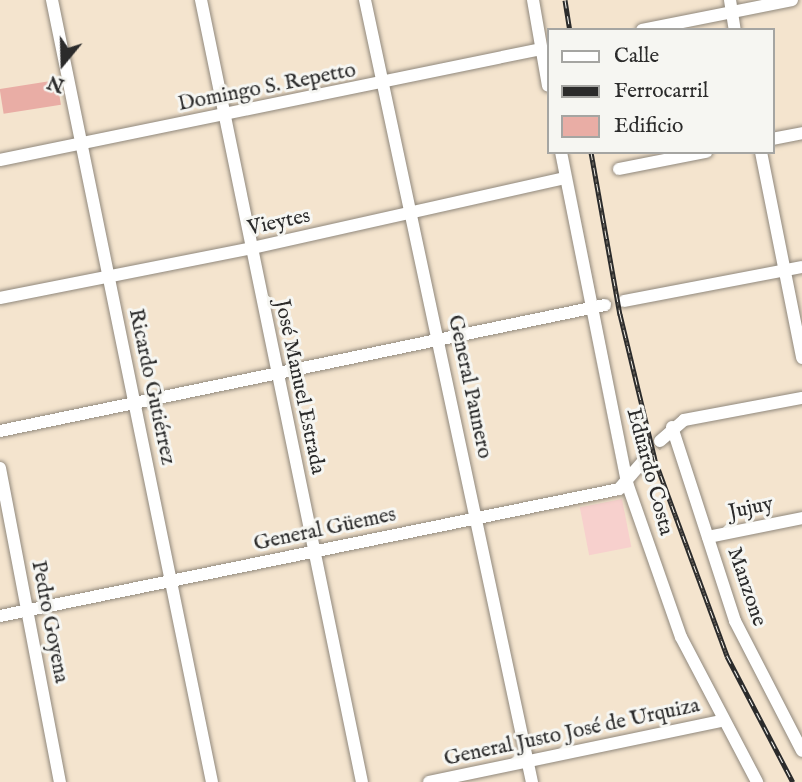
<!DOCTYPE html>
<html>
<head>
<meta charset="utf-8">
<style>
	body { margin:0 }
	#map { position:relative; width:802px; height:782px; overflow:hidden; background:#f4e4ce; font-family:"IM FELL English",serif }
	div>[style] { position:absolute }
	.built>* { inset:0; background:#f7d0cd; transform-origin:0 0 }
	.building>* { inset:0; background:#e9ada5; transform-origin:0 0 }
	.minor-tunnel>* { height:12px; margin-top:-6px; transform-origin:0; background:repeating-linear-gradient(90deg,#ccbfad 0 12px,transparent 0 18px) }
	.roads { filter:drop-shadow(0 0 2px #90887c) drop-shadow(0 0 2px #90887c) }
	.minor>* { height:12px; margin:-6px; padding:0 6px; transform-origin:6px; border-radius:6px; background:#fff }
	.rail>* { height:5px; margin-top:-2.5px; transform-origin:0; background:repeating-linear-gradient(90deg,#f6f6f2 0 8px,#2b2b2b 0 16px); box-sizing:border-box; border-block:2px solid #2b2b2b }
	span { translate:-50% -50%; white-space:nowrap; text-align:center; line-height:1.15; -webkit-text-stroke:6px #f6f6f2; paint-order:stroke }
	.street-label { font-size:21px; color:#2b2b2b }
	.legend { position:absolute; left:547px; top:28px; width:228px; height:126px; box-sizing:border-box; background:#f6f6f2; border:2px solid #a5a5a2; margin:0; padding:9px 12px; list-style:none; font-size:21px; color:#2b2b2b }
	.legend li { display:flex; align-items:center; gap:14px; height:35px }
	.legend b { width:35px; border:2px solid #a5a5a2 }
	.north { position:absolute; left:28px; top:28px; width:70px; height:70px; -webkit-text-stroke:5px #f6f6f2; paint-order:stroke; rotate:199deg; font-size:19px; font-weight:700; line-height:28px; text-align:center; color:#2b2b2b }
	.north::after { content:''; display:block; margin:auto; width:24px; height:32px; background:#2b2b2b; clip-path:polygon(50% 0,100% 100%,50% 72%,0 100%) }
</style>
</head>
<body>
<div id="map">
	<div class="built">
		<i style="left:622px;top:499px;width:49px;height:43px;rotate:79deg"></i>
	</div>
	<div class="building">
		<i style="left:57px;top:80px;width:25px;height:58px;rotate:81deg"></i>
	</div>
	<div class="minor-tunnel">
		<i style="left:644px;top:460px;width:25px;rotate:-50deg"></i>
	</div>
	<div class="roads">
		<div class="minor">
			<i style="left:52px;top:0;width:798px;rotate:78.44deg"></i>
			<i style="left:201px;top:0;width:798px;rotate:78.37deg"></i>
			<i style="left:365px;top:0;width:800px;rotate:77.95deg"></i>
			<i style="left:533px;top:0;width:87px;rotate:80.1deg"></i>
			<i style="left:730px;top:0;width:30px;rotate:81deg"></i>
			<i style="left:642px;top:30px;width:153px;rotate:-11.3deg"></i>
			<i style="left:772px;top:139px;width:31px;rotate:-11deg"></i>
			<i style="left:561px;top:152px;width:338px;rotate:78.7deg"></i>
			<i style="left:627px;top:483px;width:163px;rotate:70.7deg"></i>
			<i style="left:681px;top:637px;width:164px;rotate:62.3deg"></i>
			<i style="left:761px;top:152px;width:210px;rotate:78.7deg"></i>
			<i style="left:0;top:160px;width:552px;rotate:-11.59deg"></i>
			<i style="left:619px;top:169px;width:89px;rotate:-11.1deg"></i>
			<i style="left:0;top:298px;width:257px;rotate:-11.2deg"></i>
			<i style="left:252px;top:248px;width:321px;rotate:-12.6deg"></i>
			<i style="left:624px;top:301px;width:181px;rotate:-10.8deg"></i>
			<i style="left:672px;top:427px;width:204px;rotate:72deg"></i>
			<i style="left:735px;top:621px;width:146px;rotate:62.7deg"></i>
			<i style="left:0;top:431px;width:618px;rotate:-11.76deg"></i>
			<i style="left:660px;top:441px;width:32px;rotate:-41deg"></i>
			<i style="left:684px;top:420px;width:120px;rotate:-10.6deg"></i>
			<i style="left:0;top:468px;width:320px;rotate:79.2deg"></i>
			<i style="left:708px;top:537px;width:96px;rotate:-11.4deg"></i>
			<i style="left:0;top:616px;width:632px;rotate:-11.59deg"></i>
			<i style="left:619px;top:489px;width:38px;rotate:-49deg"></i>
			<i style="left:429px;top:782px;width:299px;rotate:-11.8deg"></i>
		</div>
	</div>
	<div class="rail">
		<i style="left:565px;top:0;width:30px;rotate:81deg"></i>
		<i style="left:591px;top:152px;width:165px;rotate:79.9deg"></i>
		<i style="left:620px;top:314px;width:150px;rotate:76.5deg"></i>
		<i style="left:655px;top:460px;width:209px;rotate:69.8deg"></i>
		<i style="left:727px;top:656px;width:142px;rotate:62.4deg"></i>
	</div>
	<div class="street-label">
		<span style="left:267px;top:88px;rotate:-11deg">Domingo S. Repetto</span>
		<span style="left:279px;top:223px;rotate:-12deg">Vieytes</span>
		<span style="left:151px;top:387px;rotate:78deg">Ricardo Gutiérrez</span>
		<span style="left:299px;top:387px;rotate:78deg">José Manuel Estrada</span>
		<span style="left:469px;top:387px;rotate:78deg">General Paunero</span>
		<span style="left:649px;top:472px;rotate:75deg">Eduardo Costa</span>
		<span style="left:751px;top:509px;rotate:-12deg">Jujuy</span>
		<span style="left:325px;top:530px;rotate:-12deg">General Güemes</span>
		<span style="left:746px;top:587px;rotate:71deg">Manzone</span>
		<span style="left:49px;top:622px;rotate:79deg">Pedro Goyena</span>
		<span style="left:572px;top:733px;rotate:-12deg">General Justo José de Urquiza</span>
	</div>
	<ul class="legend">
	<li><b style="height:9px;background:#fff"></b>Calle</li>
	<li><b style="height:9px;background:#2b2b2b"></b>Ferrocarril</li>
	<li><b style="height:19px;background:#e9ada5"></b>Edificio</li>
	</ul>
	<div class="north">N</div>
</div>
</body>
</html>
